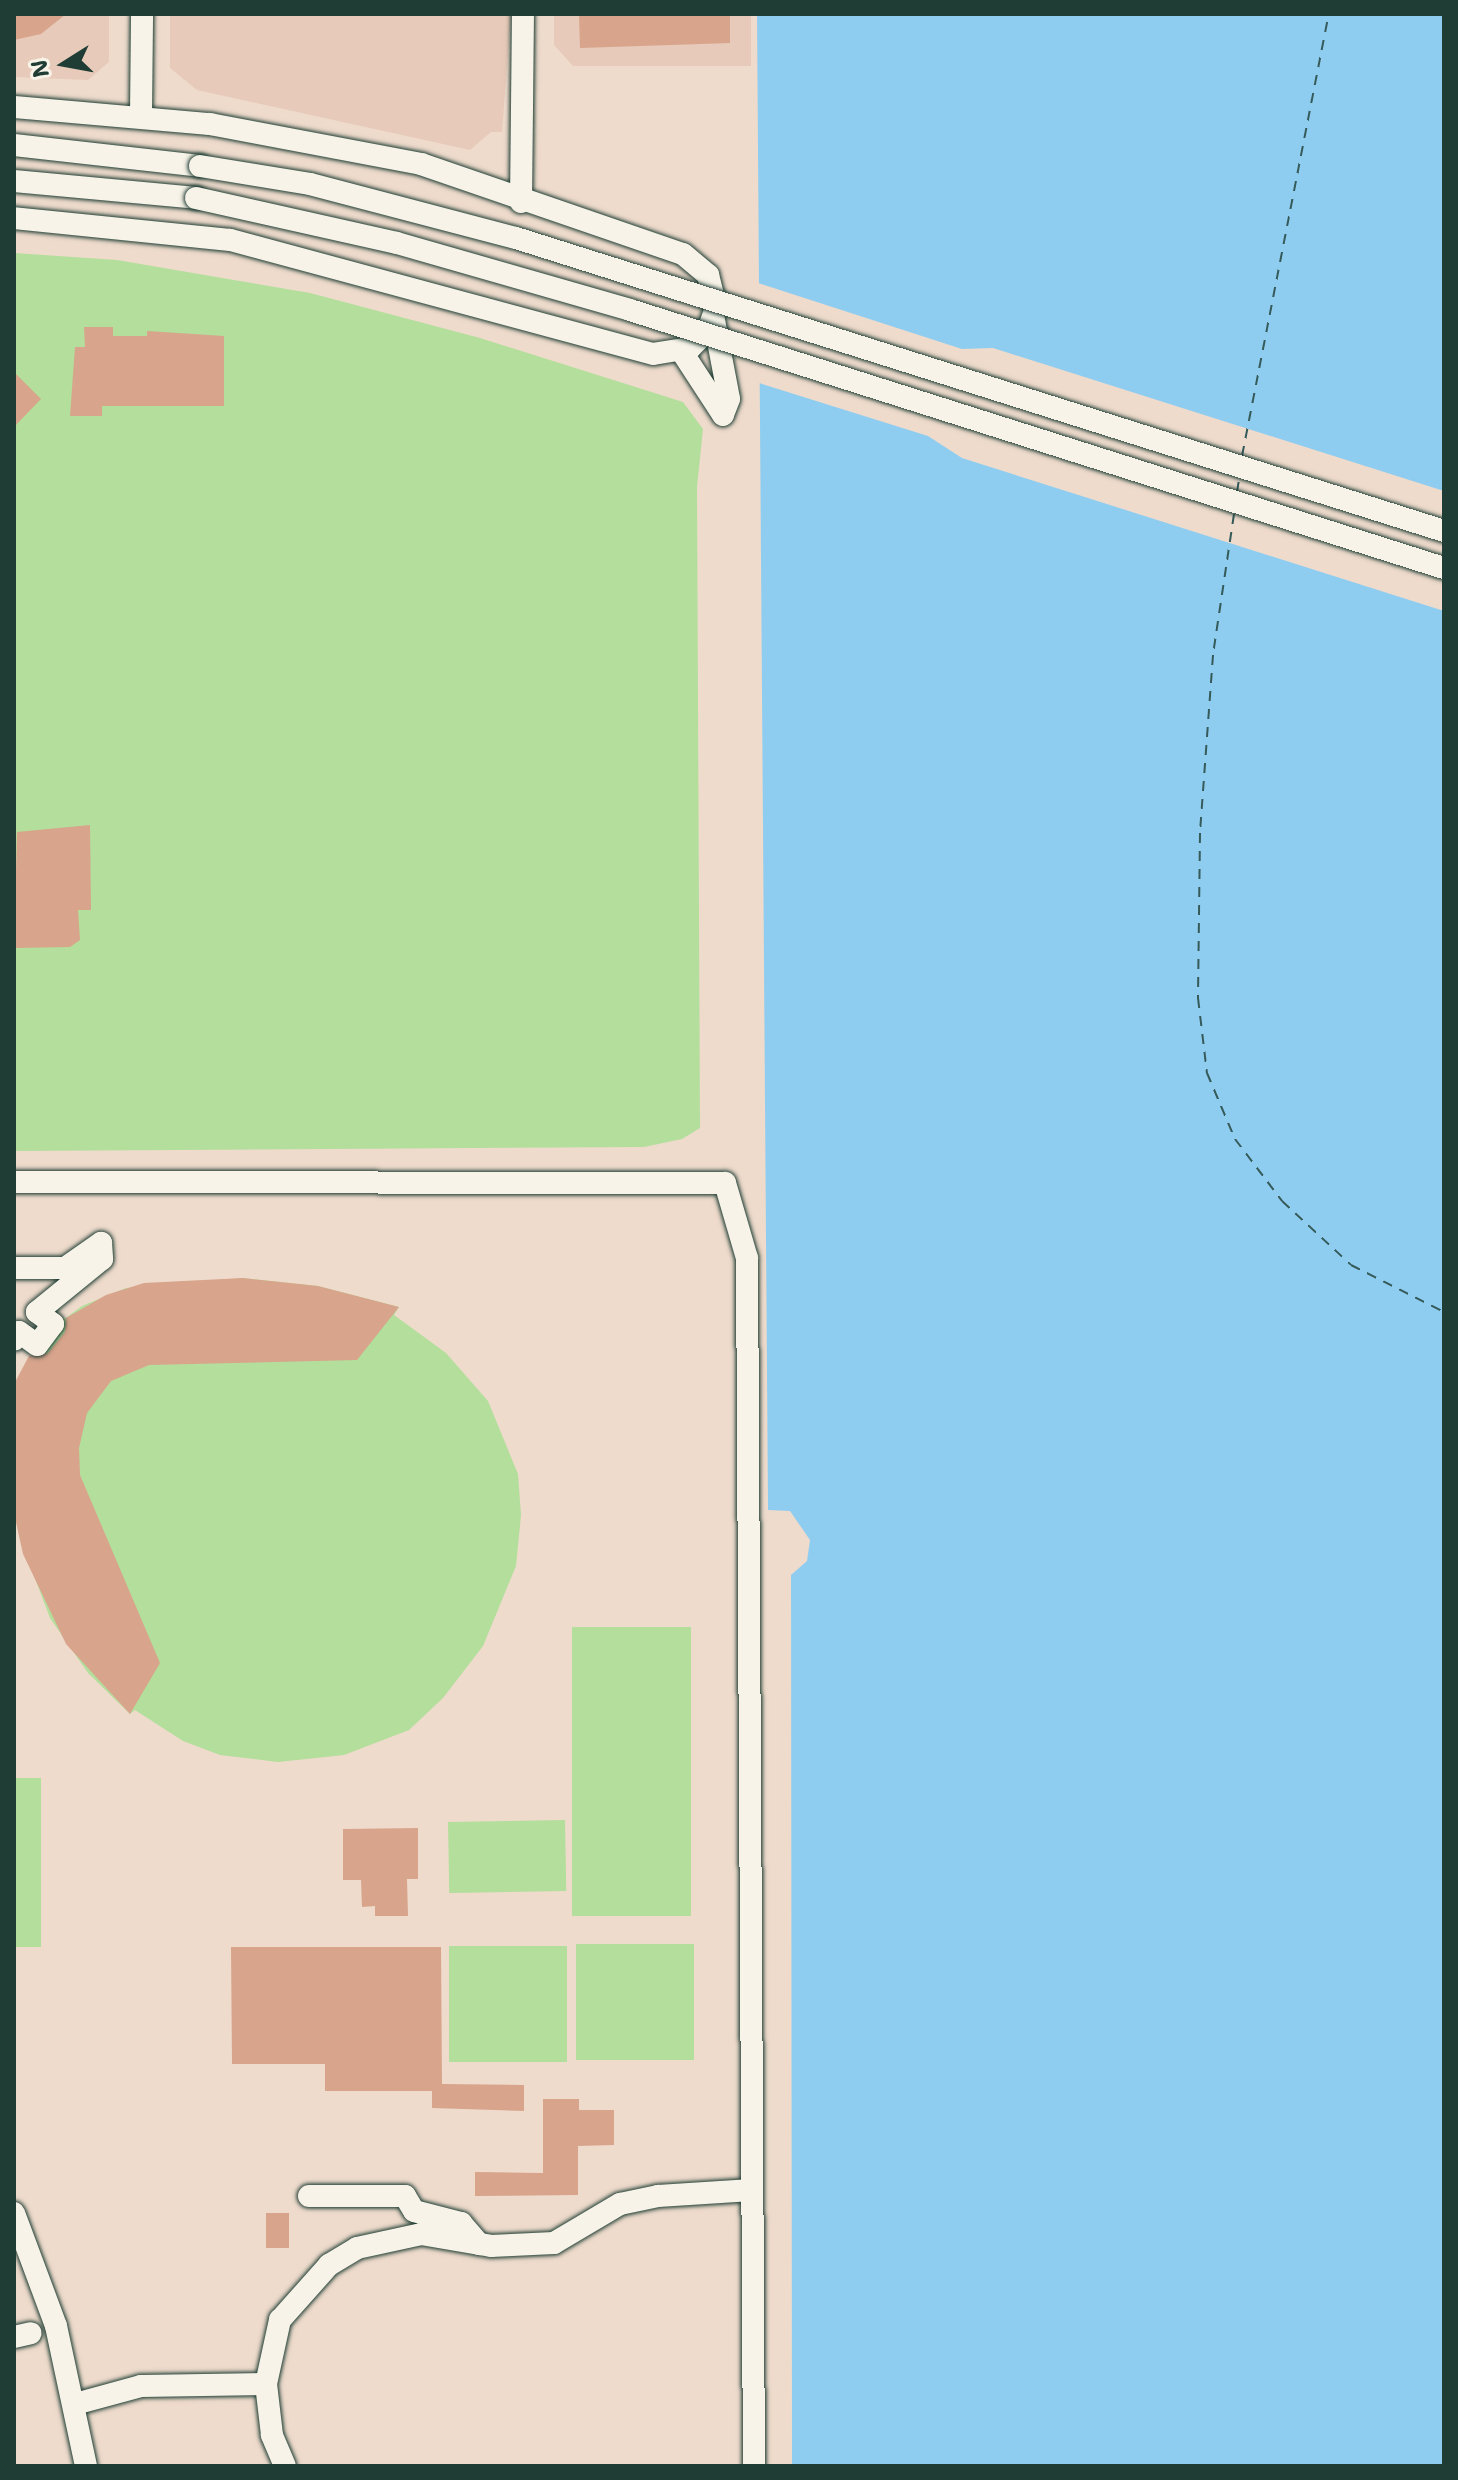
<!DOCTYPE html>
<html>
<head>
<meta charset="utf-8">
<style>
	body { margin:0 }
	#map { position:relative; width:1458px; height:2480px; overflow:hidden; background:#eedbcc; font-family:"Shantell Sans",sans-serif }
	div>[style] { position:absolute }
	.built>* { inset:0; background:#e7cab9 }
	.green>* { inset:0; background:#b3de9b; transform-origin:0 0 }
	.water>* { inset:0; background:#8fcdf0 }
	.pier>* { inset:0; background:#eedbcc }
	.ferry>* { height:2px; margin-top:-1px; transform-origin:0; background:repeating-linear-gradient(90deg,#355a5a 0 10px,transparent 0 18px) }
	.building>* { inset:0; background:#d8a48c; transform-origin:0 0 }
	.roads { filter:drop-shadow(0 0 2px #1f3d34) drop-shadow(0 0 2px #1f3d34) }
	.minor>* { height:22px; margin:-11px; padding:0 11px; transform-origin:11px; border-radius:11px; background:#f7f3e8 }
	.bridges { filter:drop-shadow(0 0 2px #1f3d34) drop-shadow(0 0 2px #1f3d34) }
	.minor-bridge>* { height:22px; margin:-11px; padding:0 11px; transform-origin:11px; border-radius:11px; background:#f7f3e8 }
	span { translate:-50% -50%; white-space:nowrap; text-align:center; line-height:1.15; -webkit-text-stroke:8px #f7f3e8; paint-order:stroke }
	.frame { position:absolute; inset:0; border:16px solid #1f3d34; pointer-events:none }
	.north { position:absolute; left:24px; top:24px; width:80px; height:80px; -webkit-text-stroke:6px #f7f3e8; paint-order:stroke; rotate:259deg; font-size:22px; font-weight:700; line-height:32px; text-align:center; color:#1f3d34 }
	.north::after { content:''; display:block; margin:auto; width:28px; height:36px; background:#1f3d34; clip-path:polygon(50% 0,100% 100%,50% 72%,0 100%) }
</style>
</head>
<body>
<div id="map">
	<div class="built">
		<i style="clip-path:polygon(14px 14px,109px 14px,109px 62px,88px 80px,14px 77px)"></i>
		<i style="clip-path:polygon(170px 14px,511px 14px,502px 132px,491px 132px,470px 150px,197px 90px,170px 68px)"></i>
		<i style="clip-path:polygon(554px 14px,751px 14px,751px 66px,573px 66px,554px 45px)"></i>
	</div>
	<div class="green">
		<i style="clip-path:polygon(14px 253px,117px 260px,310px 293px,480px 338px,683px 402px,703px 429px,697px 487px,700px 1128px,682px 1139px,644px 1147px,14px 1151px)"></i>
		<i style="clip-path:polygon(243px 1278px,318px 1286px,399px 1307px,394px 1315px,446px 1353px,488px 1401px,518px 1474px,521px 1515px,516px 1566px,483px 1646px,443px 1698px,409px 1730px,344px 1755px,278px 1762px,220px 1755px,183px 1741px,135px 1710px,130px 1714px,88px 1673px,50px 1618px,19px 1536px,14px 1384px,52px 1328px,82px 1306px,126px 1288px)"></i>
		<i style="left:691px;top:1627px;width:289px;height:119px;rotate:90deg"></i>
		<i style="left:14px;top:1778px;width:27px;height:169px"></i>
		<i style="left:565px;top:1820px;width:71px;height:117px;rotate:89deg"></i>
		<i style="left:694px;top:1944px;width:116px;height:118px;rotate:90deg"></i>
		<i style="left:449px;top:1946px;width:118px;height:116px"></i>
	</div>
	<div class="water">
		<i style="clip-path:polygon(757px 14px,1444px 14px,1444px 2466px,792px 2466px,791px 1575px,807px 1561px,810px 1540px,790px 1511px,768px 1510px)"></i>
	</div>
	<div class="pier">
		<i style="clip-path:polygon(755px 282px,962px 349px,993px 348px,1444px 491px,1444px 611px,962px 458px,928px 436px,756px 382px)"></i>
	</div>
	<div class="ferry">
		<i style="left:1242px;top:456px;width:450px;rotate:-78.9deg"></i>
		<i style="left:1237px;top:492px;width:13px;rotate:-81deg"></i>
		<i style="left:1234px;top:514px;width:143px;rotate:98.5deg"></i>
		<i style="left:1213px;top:655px;width:178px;rotate:94.2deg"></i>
		<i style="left:1200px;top:833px;width:165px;rotate:90.7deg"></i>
		<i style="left:1198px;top:998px;width:76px;rotate:83.2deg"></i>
		<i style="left:1207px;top:1073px;width:72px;rotate:67deg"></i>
		<i style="left:1235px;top:1139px;width:78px;rotate:52.8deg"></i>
		<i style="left:1282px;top:1201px;width:94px;rotate:42.8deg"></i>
		<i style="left:1351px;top:1265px;width:104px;rotate:26.8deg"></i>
	</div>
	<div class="building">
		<i style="clip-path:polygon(14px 14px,66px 14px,41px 34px,14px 40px)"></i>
		<i style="clip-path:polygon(579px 14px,730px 14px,730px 43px,580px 48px)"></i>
		<i style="clip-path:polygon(84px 327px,113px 327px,113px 336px,147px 336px,147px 331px,224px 336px,224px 406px,102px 406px,102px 416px,70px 416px,75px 347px,85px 347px)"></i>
		<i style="clip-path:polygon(14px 372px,41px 399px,14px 427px)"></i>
		<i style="clip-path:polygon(90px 825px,91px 910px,78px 910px,80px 940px,70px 947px,14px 948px,17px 832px)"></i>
		<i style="clip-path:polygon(243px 1278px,318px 1286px,399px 1307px,357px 1360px,149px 1365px,111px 1381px,87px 1413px,79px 1448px,80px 1475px,160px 1663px,130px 1714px,66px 1644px,23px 1554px,14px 1513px,14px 1384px,29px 1356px,48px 1353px,65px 1332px,66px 1318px,106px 1295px,144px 1283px)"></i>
		<i style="clip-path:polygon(418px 1828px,418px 1879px,407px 1879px,408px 1916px,375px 1916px,375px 1906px,362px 1907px,361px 1880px,343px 1880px,343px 1829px)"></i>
		<i style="clip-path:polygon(231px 1947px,441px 1947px,442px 2084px,524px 2085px,524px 2111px,432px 2108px,432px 2091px,325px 2091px,325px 2064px,232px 2064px)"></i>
		<i style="clip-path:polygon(543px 2099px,579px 2099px,579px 2110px,614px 2110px,614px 2145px,578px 2146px,578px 2195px,475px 2196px,475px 2172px,543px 2173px)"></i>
		<i style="left:266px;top:2213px;width:23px;height:35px"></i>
	</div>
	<div class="roads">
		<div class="minor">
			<i style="left:14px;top:107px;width:197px;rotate:5deg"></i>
			<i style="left:210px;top:124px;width:215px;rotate:10.7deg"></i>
			<i style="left:421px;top:164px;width:277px;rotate:19deg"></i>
			<i style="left:683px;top:254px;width:33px;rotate:40deg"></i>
			<i style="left:708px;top:275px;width:34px;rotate:76deg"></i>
			<i style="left:716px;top:308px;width:23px;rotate:110deg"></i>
			<i style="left:708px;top:330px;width:25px;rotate:135deg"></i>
			<i style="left:690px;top:348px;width:37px;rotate:171deg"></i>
			<i style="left:653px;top:354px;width:438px;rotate:-164.9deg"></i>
			<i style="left:230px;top:240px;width:217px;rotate:-174.2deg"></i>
			<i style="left:141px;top:114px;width:100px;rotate:-89.4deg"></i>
			<i style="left:14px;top:145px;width:187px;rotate:6.4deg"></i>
			<i style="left:14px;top:181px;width:183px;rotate:5.3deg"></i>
			<i style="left:521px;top:202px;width:188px;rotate:-89.4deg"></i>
			<i style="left:714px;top:320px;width:80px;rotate:79.2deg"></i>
			<i style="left:729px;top:399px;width:17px;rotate:111deg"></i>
			<i style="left:682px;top:352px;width:75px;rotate:56.9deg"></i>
			<i style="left:14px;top:1182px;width:711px;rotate:0.08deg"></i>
			<i style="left:725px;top:1183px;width:78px;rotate:73.7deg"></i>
			<i style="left:747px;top:1258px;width:1208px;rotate:89.67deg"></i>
			<i style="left:14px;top:1268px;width:51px"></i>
			<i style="left:65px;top:1268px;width:44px;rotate:-34.8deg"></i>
			<i style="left:101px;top:1243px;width:16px;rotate:86deg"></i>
			<i style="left:102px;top:1259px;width:84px;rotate:140.8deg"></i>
			<i style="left:37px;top:1312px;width:20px;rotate:37deg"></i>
			<i style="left:53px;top:1324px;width:26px;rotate:127deg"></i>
			<i style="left:37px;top:1345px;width:22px;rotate:-144deg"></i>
			<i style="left:19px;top:1332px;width:9px;rotate:122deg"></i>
			<i style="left:309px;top:2196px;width:96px"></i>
			<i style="left:405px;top:2196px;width:17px;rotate:59deg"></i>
			<i style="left:414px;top:2211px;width:49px;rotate:14.3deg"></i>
			<i style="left:461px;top:2223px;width:28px;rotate:49deg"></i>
			<i style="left:14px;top:2213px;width:121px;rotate:69.6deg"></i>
			<i style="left:56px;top:2326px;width:143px;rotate:77.9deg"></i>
			<i style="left:14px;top:2337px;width:17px;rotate:-13deg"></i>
			<i style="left:75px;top:2404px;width:68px;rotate:-15.3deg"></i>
			<i style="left:141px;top:2386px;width:125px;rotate:-0.9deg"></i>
			<i style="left:285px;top:2466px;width:34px;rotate:-113deg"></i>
			<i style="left:272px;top:2435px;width:51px;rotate:-96.7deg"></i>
			<i style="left:266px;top:2384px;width:66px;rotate:-77.7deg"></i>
			<i style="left:280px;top:2320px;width:74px;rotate:-48.3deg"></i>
			<i style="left:329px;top:2265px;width:33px;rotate:-31deg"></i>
			<i style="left:357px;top:2248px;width:66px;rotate:-12.3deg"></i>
			<i style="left:421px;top:2234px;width:71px;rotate:9.7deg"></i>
			<i style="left:491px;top:2246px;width:63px;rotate:-2.7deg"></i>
			<i style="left:554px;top:2243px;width:77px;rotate:-30.6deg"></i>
			<i style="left:620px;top:2204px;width:39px;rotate:-12deg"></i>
			<i style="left:658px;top:2196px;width:94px;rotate:-3.7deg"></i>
		</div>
	</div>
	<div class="bridges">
		<div class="minor-bridge">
			<i style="left:200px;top:166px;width:111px;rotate:9.3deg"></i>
			<i style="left:310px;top:184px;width:213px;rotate:14.7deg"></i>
			<i style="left:516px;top:238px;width:973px;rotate:17.52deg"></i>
			<i style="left:196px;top:198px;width:206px;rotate:12.6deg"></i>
			<i style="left:397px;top:243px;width:242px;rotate:16deg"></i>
			<i style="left:630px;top:310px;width:854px;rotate:17.59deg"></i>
		</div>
	</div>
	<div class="frame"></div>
	<div class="north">N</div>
</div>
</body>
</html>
